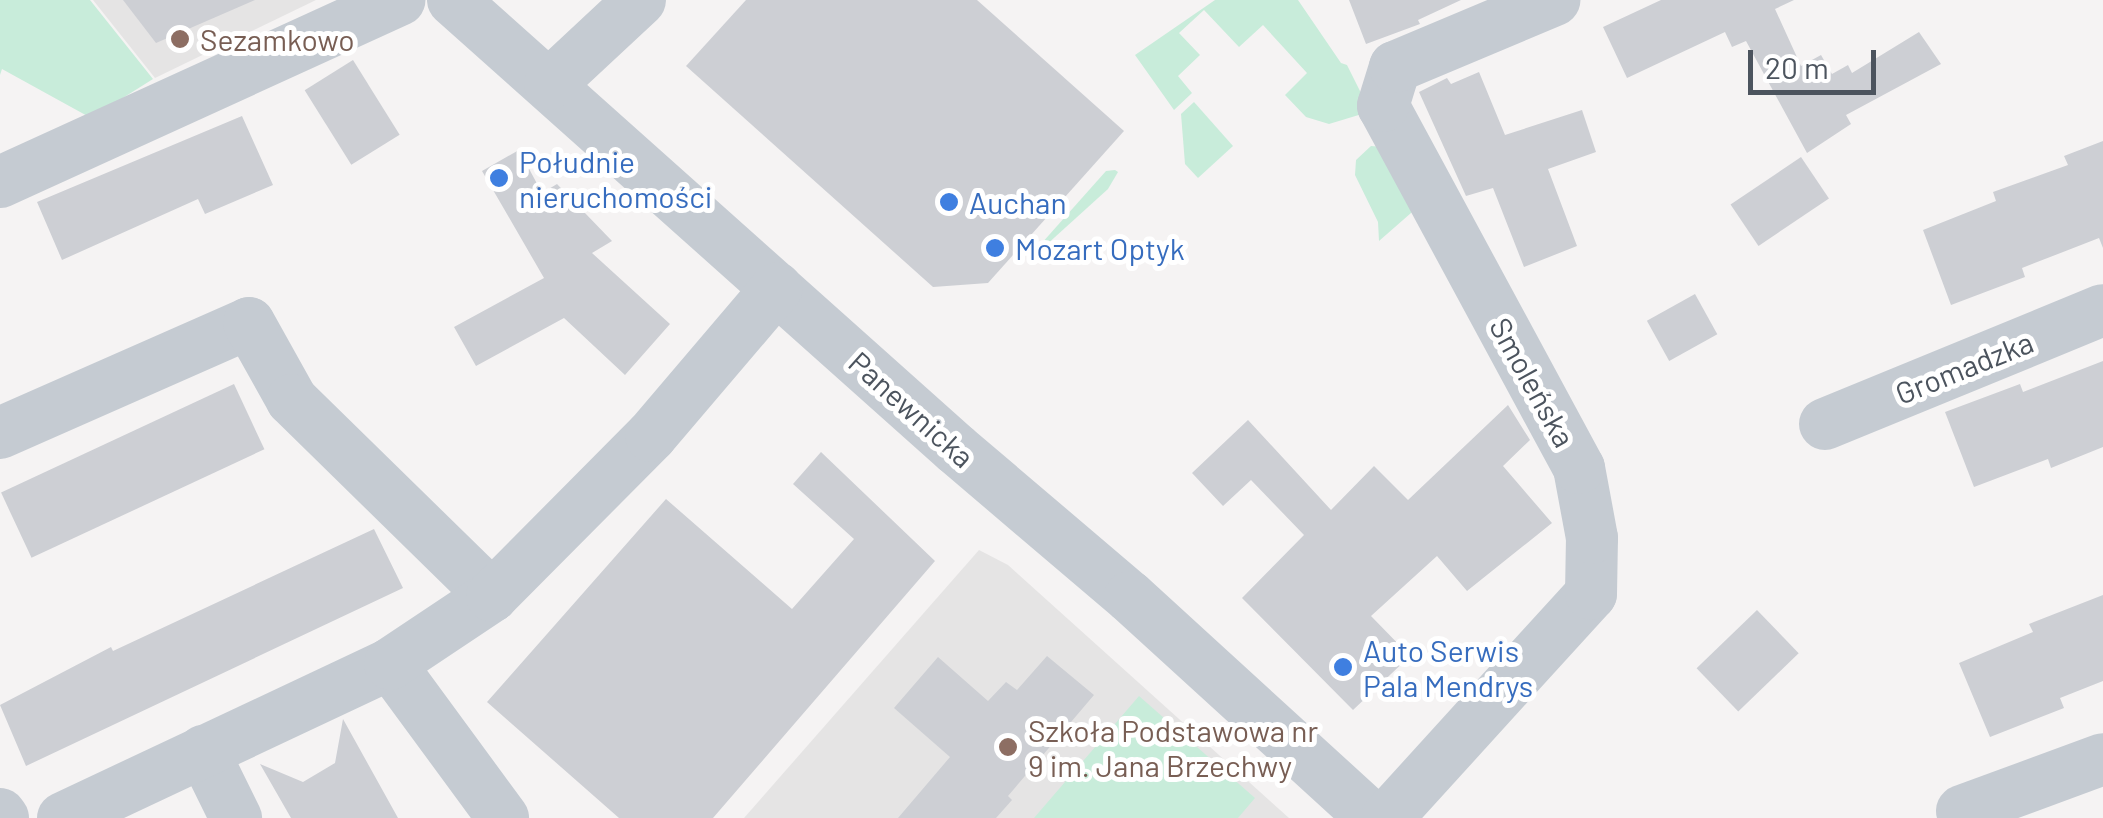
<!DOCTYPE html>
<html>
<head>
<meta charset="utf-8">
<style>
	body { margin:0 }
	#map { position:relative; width:2103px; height:818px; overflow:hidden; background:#f5f3f3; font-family:Barlow,sans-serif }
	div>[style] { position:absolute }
	.education>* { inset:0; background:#e5e4e4 }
	.green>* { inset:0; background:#c8ecda }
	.building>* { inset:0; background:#cdcfd4; transform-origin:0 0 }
	.minor>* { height:52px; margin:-26px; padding:0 26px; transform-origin:26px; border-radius:26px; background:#c5cbd2 }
	.dots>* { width:28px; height:28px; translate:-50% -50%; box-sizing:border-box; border:5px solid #fff; border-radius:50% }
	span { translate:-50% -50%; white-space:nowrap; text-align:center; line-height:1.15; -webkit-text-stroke:10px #fff; paint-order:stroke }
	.education-label { font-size:30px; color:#785e54 }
	.left { translate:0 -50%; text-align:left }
	.shop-label { font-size:30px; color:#366cbe }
	.street-label { font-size:30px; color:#4c545e }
	.scale { position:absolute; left:1748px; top:50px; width:128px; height:45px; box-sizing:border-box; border:5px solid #4c545e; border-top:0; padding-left:12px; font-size:30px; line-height:35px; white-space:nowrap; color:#4c545e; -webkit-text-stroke:8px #fff; paint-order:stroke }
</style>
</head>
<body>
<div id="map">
	<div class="education">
		<i style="clip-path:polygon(93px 0,316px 0,155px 78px)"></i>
		<i style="clip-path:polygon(979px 550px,1008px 565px,1289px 818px,744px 818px)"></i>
	</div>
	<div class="green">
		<i style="clip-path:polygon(0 0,90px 0,153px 79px,91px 118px,2px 69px,0 75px)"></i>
		<i style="clip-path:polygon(1215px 0,1298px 0,1341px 63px,1347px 65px,1367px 105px,1362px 114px,1329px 124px,1306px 117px,1285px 95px,1307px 73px,1263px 25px,1239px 47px,1204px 10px,1179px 33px,1200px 55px,1178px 76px,1192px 93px,1174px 110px,1135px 55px)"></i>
		<i style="clip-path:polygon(1194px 102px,1233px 146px,1198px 178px,1185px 164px,1181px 114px)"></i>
		<i style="clip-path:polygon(1371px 146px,1383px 147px,1419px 206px,1379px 241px,1378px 222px,1355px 175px,1356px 160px)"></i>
		<i style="clip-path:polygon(1115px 170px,1118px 172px,1108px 189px,1044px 247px,1041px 244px,1106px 171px)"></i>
		<i style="clip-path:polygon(1139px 696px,1255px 798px,1238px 818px,1034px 818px)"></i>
	</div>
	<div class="building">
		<i style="clip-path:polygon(123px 0,255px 0,156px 43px)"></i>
		<i style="clip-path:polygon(746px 0,977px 0,1124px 131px,988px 283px,933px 287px,686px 66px)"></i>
		<i style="clip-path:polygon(1349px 0,1461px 0,1418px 20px,1420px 24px,1366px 44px)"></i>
		<i style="clip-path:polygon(1661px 0,1794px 0,1775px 9px,1801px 66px,1821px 55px,1832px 74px,1848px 65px,1852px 73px,1919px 32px,1941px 64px,1846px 115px,1851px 124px,1807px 153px,1746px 41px,1732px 47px,1725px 32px,1627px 78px,1603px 27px)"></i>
		<i style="left:353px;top:60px;width:88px;height:57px;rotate:58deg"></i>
		<i style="clip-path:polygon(1479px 72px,1505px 135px,1582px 110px,1596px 152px,1548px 169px,1577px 246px,1524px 267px,1493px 188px,1466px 196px,1419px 92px,1447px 78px,1451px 84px)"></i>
		<i style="clip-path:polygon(242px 116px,273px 185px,205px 214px,198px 199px,62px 260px,37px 202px)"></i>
		<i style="clip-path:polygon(2103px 141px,2103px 248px,2099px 238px,2022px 268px,2025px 277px,1951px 305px,1923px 230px,1996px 201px,1993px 192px,2068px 165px,2064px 156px)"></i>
		<i style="clip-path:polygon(519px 150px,542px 193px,557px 184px,612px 241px,592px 253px,670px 324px,625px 375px,564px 318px,476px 366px,454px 327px,544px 278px,482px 171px)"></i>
		<i style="left:1801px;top:157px;width:50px;height:85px;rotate:56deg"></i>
		<i style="left:1695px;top:294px;width:46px;height:55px;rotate:61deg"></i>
		<i style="clip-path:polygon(2103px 361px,2103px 447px,2051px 468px,2048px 459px,1974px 487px,1945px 412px,2020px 384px,2023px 392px)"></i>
		<i style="left:234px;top:384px;width:72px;height:257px;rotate:65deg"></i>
		<i style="clip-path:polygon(1508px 405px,1530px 440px,1503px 466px,1552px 523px,1467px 591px,1437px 556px,1371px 616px,1410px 656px,1353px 710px,1242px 598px,1304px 535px,1251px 480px,1223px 506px,1192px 473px,1248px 420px,1331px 510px,1374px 466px,1408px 500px)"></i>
		<i style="clip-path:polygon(821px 452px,935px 561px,713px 818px,619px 818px,487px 702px,666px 499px,792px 609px,854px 539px,793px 484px)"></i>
		<i style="clip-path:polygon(374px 529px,403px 588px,26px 766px,0 705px,111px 647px,113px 651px)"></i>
		<i style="clip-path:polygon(2103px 595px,2103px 681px,2060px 698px,2064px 708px,1990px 737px,1959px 663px,2033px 632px,2029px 624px)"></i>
		<i style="left:1757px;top:610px;width:60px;height:84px;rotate:46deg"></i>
		<i style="clip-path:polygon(1047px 656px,1094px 695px,1008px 796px,1012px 800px,996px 818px,898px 818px,950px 757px,894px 708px,938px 657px,988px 701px,1006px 682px,1017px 690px)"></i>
		<i style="clip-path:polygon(343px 719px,398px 818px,291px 818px,260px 764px,303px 782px,335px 763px)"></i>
	</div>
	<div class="minor">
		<i style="left:453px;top:0;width:674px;rotate:41.75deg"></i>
		<i style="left:956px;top:449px;width:228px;rotate:40.4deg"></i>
		<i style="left:1130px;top:597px;width:328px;rotate:42.4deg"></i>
		<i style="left:550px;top:84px;width:123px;rotate:-43deg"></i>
		<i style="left:0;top:182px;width:439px;rotate:-24.5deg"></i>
		<i style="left:1825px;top:424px;width:300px;rotate:-22.3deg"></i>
		<i style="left:0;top:433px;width:272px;rotate:-23.8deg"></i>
		<i style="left:249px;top:323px;width:88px;rotate:60.8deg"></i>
		<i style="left:292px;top:400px;width:280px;rotate:44.4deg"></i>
		<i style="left:390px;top:664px;width:191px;rotate:53.7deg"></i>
		<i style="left:203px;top:751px;width:75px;rotate:63.8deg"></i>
		<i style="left:1962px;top:811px;width:150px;rotate:-20.2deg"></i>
		<i style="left:0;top:814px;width:5px;rotate:53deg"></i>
		<i style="left:63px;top:818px;width:361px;rotate:-25.2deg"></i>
		<i style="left:390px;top:664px;width:123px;rotate:-33.7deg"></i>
		<i style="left:492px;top:596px;width:226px;rotate:-45.2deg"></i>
		<i style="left:651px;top:436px;width:194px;rotate:-49.6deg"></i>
		<i style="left:1387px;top:818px;width:303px;rotate:-47.7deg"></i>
		<i style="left:1591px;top:594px;width:56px;rotate:-89deg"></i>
		<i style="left:1592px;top:538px;width:71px;rotate:-100.5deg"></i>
		<i style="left:1579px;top:468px;width:412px;rotate:-118.4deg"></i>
		<i style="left:1383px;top:106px;width:41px;rotate:-72.9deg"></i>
		<i style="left:1395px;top:67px;width:173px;rotate:-22.8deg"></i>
	</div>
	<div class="dots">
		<i style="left:180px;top:39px;background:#8d6e63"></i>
		<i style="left:499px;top:178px;background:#3f7fe0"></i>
		<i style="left:949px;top:202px;background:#3f7fe0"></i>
		<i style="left:995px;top:248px;background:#3f7fe0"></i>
		<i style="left:1343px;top:667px;background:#3f7fe0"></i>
		<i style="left:1008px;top:747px;background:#8d6e63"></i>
	</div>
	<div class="education-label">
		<span class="left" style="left:200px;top:39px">Sezamkowo</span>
		<span class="left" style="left:1028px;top:747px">Szkoła Podstawowa nr<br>9 im. Jana Brzechwy</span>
	</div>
	<div class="shop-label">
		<span class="left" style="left:519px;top:178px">Południe<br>nieruchomości</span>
		<span class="left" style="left:969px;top:202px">Auchan</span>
		<span class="left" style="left:1015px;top:248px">Mozart Optyk</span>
		<span class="left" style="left:1363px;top:667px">Auto Serwis<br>Pala Mendrys</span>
	</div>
	<div class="street-label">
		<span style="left:1964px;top:367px;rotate:-22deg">Gromadzka</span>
		<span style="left:1533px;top:382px;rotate:61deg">Smoleńska</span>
		<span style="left:912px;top:409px;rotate:42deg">Panewnicka</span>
	</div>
	<div class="scale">20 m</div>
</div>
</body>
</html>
